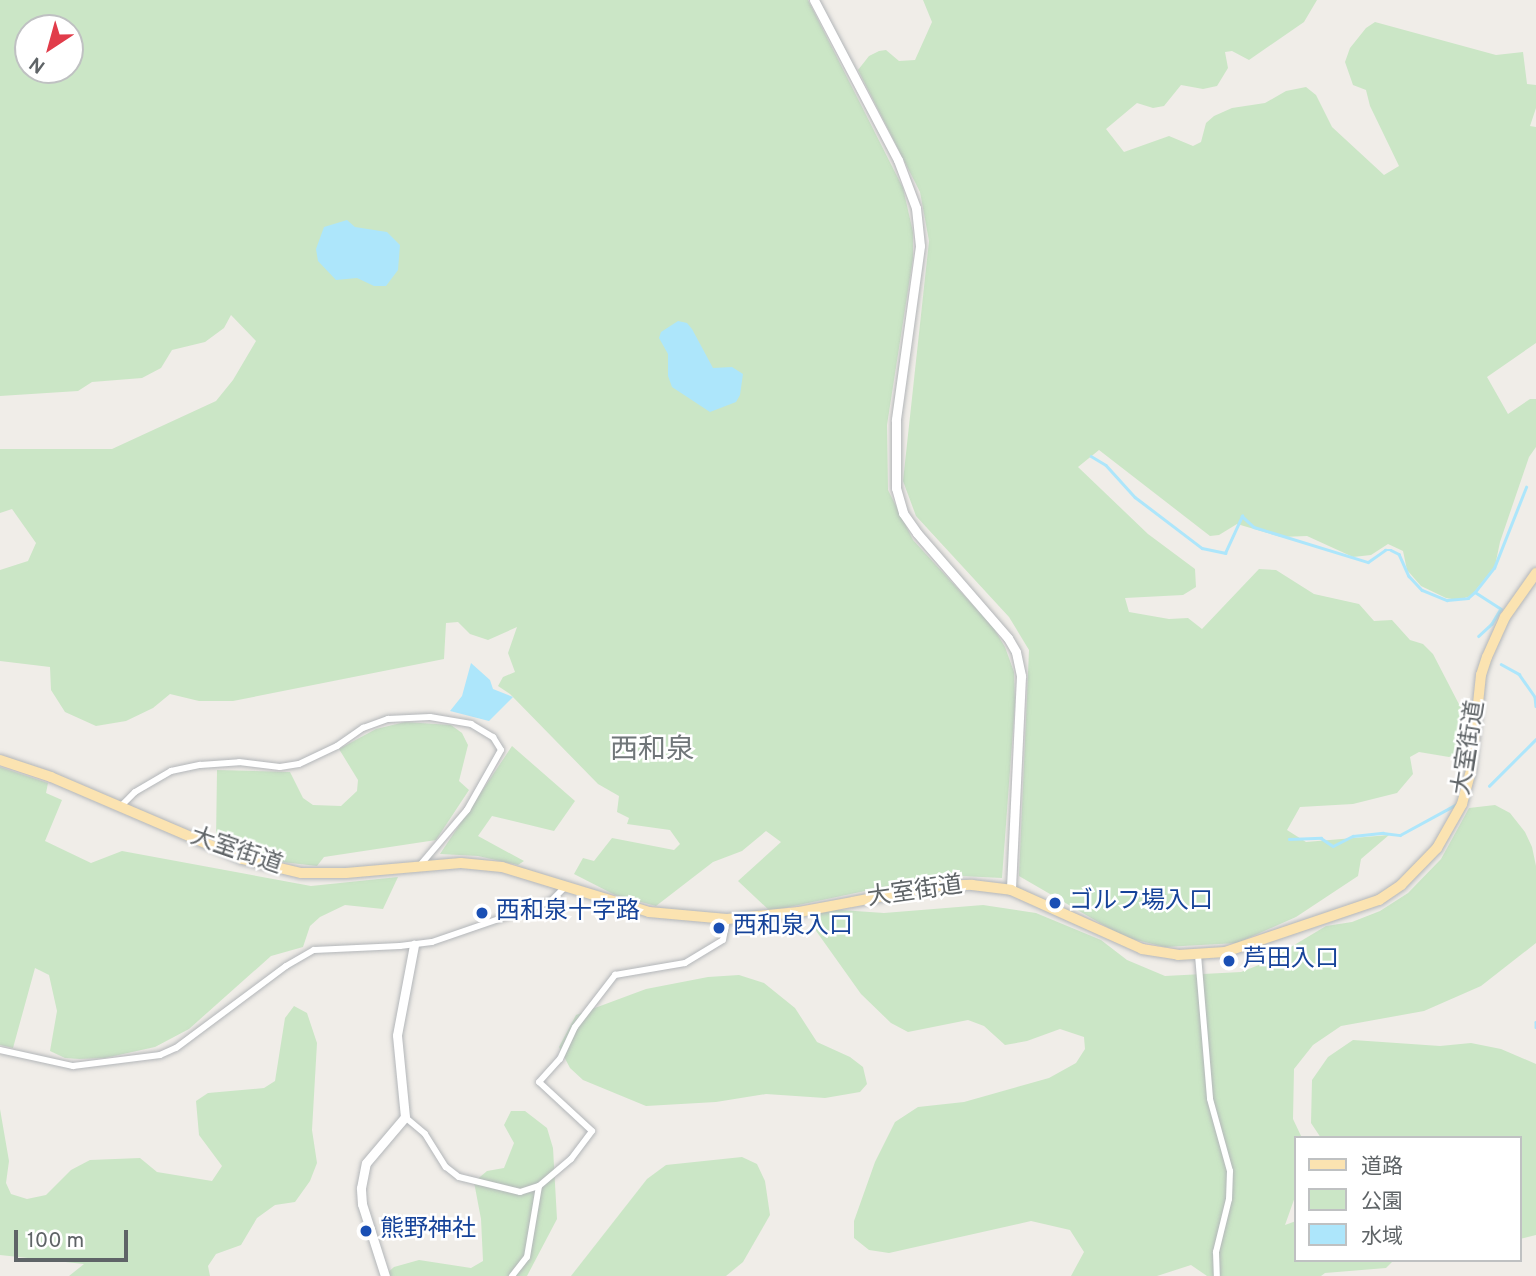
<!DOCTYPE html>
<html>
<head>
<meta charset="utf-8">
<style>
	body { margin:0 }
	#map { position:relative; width:1536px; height:1276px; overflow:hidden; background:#f0ede8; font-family:Overpass,"Noto Sans JP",sans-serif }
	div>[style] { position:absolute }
	.green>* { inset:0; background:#cbe6c6 }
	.water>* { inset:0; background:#ade6fb }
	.stream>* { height:2.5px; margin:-1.25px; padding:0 1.25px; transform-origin:1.25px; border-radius:1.25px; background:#ade6fb }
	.roads { filter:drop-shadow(0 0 2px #b3b6b9) drop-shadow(0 0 2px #b3b6b9) }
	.street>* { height:6px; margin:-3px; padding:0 3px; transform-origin:3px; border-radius:3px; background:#fff }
	.secondary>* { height:9px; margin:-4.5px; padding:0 4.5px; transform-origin:4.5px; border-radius:4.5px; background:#fff }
	.primary>* { height:10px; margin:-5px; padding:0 5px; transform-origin:5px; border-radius:5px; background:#fbe3b1 }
	.dots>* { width:19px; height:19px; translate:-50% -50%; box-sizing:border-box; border:4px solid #fff; border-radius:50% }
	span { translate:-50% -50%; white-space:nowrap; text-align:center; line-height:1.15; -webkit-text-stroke:5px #fff; paint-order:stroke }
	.street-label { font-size:24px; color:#5f6467 }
	.transit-label { font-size:24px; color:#164399 }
	.left { translate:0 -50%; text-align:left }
	.quarter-label { font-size:28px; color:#707679 }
	.legend { position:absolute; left:1294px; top:1136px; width:228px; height:126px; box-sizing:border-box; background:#fff; border:2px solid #bfc1c2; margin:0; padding:9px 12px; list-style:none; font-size:21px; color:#5f6467 }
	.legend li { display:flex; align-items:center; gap:14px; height:35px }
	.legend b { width:35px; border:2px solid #bfc1c2 }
	.north { position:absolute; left:14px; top:14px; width:70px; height:70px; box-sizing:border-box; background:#fff; border:2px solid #bfc1c2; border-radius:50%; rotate:216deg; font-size:19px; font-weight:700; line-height:28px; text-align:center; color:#5f6467 }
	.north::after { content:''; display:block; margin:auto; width:24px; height:32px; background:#e13c4a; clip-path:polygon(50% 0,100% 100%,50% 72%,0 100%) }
	.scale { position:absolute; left:14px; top:1230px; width:114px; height:32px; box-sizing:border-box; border:4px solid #5f6467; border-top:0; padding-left:9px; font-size:21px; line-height:24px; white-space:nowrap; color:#5f6467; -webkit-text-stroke:5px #fff; paint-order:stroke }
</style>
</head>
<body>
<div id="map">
	<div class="green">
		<i style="clip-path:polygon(evenodd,0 0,808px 0,903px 188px,913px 232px,913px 258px,887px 425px,888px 490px,913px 540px,993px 627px,1005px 647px,1014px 672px,1015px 703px,1002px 878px,941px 875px,770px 911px,738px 881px,781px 842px,766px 831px,742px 851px,713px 862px,656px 906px,615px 895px,574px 874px,583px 858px,594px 861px,612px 838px,674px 850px,680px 844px,670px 830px,627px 824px,629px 818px,617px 812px,619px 796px,598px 784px,510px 694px,498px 686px,503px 677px,515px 672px,508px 653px,517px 627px,488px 640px,470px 634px,458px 622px,446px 623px,444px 659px,233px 701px,199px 701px,170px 694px,153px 708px,126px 721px,96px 726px,65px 712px,51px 690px,50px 667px,0 661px,0 570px,28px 561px,36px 543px,12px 509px,0 513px,0 449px,112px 449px,216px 401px,233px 380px,256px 341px,231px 315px,224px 328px,205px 342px,172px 350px,161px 368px,142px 378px,92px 382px,78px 391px,0 396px,0 0,28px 28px,70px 28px,70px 70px,28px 70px,28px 28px)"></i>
		<i style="clip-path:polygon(923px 0,1317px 0,1304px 22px,1249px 60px,1232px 51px,1225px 52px,1228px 68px,1217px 86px,1203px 89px,1181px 85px,1164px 106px,1153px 108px,1137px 103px,1106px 129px,1124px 152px,1169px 136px,1193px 146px,1201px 142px,1206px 123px,1214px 116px,1232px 108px,1265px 103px,1286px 91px,1306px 87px,1316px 95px,1332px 127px,1384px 175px,1399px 166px,1370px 106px,1366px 90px,1353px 85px,1345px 62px,1350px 48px,1366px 28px,1375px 22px,1496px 55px,1523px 52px,1527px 84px,1536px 85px,1536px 108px,1530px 126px,1536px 127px,1536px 343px,1487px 377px,1508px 414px,1530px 399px,1536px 399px,1536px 447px,1529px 457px,1500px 542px,1495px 566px,1471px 596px,1458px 600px,1446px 598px,1421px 586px,1407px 570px,1403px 551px,1388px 544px,1371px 555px,1353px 557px,1307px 536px,1281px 537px,1237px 524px,1219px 535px,1210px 536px,1099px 450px,1078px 467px,1148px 534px,1195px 569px,1196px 587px,1183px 595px,1125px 598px,1129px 612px,1169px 619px,1188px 618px,1202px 629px,1259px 569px,1276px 570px,1314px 594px,1359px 604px,1374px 621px,1392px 620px,1410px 640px,1423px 644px,1433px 654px,1463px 712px,1466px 751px,1449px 757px,1419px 752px,1410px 757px,1413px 774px,1397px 793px,1353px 804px,1300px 807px,1287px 830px,1306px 842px,1389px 835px,1361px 859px,1358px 876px,1296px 917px,1237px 943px,1165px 947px,1124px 937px,1019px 876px,1029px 650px,1009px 617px,916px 516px,903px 481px,929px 241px,920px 192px,858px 70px,869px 56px,879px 51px,886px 50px,899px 61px,915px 60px,932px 22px)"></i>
		<i style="clip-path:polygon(405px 722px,451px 725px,462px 733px,468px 745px,459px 781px,469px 790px,436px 840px,324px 857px,317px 866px,273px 861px,216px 841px,217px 770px,290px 772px,303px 798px,313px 805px,341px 806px,357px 791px,358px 780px,339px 749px,376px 729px)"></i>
		<i style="clip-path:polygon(512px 746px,575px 801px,554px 831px,492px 816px,478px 836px,524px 861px,518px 865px,478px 856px,440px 854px)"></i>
		<i style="clip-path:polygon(0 767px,48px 783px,46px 793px,62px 800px,45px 841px,91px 863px,122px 851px,311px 886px,398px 877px,383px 909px,345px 905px,320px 917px,310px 926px,303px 947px,271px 956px,189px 1029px,155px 1047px,105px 1058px,79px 1059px,65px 1058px,50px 1051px,57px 1011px,49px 975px,35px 968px,13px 1048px,0 1045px)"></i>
		<i style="clip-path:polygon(1495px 805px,1510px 813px,1525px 832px,1532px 847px,1536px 866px,1536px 943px,1481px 986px,1424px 1011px,1341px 1026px,1313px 1045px,1294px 1069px,1293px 1119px,1302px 1138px,1296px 1138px,1296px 1194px,1285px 1225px,1296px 1221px,1296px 1260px,1394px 1260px,1386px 1268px,1325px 1273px,1321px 1276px,1207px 1276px,1191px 1265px,1157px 1276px,1071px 1276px,1084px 1252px,1070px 1230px,1031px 1221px,889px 1253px,869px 1250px,854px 1238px,854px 1221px,875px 1162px,895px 1122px,918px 1107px,964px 1102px,1049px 1078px,1076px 1063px,1085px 1049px,1084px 1037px,1060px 1029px,1027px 1041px,1005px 1045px,984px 1026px,968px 1020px,908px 1032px,891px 1023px,861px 994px,814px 928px,812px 908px,884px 913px,983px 905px,1036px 913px,1101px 940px,1127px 960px,1165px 976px,1241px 972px,1264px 963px,1326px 926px,1352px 922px,1380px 911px,1408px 893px,1441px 859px,1469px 808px)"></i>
		<i style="clip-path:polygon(739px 975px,764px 983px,795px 1008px,817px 1042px,850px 1057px,863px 1067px,867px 1084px,860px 1092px,825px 1098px,766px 1094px,716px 1102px,646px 1106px,583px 1080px,570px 1068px,559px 1047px,576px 1015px,646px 989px,708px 977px)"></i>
		<i style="clip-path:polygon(294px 1006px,307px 1013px,317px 1043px,312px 1130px,317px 1163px,310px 1181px,295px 1202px,275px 1205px,257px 1218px,241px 1245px,216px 1254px,208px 1266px,210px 1276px,69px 1276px,84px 1264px,0 1255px,0 1109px,9px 1161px,6px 1183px,11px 1194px,27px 1199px,46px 1195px,71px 1170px,90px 1160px,140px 1158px,157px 1172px,212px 1181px,222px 1166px,199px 1135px,196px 1101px,208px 1093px,264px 1088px,275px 1081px,285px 1018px)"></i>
		<i style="clip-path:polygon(1353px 1040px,1440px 1046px,1471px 1043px,1501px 1049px,1536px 1064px,1536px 1235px,1520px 1239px,1520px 1138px,1321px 1138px,1311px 1123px,1312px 1080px,1328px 1057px)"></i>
		<i style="clip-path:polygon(511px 1111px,525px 1111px,547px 1128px,553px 1148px,557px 1219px,527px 1276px,384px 1276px,394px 1267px,419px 1260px,471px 1268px,483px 1261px,481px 1219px,474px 1182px,487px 1171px,504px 1168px,514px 1143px,504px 1125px)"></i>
		<i style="clip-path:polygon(742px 1157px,757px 1164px,765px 1181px,770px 1215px,743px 1262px,726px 1276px,571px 1276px,647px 1179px,666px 1165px)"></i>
	</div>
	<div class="water">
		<i style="clip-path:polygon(347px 220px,355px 227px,387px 232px,400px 245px,398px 270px,386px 286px,374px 286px,357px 278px,336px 280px,318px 261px,316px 249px,324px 227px)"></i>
		<i style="clip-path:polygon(678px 321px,687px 323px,692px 329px,713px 368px,732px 367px,743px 374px,740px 395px,736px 402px,710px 412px,672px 387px,668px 376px,668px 354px,659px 338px,661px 332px)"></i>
		<i style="clip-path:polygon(471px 663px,490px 680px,493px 689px,513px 697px,489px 721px,450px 711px,462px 696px)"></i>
	</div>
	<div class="stream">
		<i style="left:1091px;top:456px;width:17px;rotate:31deg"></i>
		<i style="left:1106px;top:465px;width:43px;rotate:47.8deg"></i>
		<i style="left:1135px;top:497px;width:84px;rotate:37.3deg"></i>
		<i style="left:1202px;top:548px;width:24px;rotate:12deg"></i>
		<i style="left:1225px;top:553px;width:41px;rotate:-65.3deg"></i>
		<i style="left:1242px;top:516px;width:16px;rotate:43deg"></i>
		<i style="left:1254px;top:527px;width:119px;rotate:17.1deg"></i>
		<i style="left:1368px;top:562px;width:21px;rotate:-35deg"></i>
		<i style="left:1385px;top:550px;width:6px"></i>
		<i style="left:1391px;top:550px;width:9px;rotate:27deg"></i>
		<i style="left:1399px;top:554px;width:24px;rotate:66deg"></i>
		<i style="left:1409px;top:576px;width:19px;rotate:47deg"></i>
		<i style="left:1422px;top:590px;width:27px;rotate:22deg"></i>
		<i style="left:1447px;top:600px;width:21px;rotate:-5deg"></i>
		<i style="left:1468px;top:598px;width:9px;rotate:-41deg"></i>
		<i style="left:1475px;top:592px;width:31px;rotate:33deg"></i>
		<i style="left:1501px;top:609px;width:17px;rotate:121deg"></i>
		<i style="left:1492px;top:624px;width:18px;rotate:137deg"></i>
		<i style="left:1475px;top:592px;width:31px;rotate:-52deg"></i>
		<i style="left:1494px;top:568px;width:87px;rotate:-68.4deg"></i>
		<i style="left:1501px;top:664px;width:21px;rotate:29deg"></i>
		<i style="left:1519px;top:674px;width:28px;rotate:55deg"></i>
		<i style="left:1535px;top:697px;width:9px;rotate:84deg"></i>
		<i style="left:1489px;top:786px;width:66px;rotate:-45deg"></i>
		<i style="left:1289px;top:839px;width:32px;rotate:-2deg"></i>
		<i style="left:1321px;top:838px;width:14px;rotate:34deg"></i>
		<i style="left:1333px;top:846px;width:22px;rotate:-27deg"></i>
		<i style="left:1353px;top:836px;width:30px;rotate:-6deg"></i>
		<i style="left:1383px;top:833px;width:17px;rotate:7deg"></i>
		<i style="left:1400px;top:835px;width:63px;rotate:-28.6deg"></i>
		<i style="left:1536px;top:1022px;width:5px;rotate:90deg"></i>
	</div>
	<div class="roads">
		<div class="street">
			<i style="left:120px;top:807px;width:21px;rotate:-45deg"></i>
			<i style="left:135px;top:792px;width:42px;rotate:-30.3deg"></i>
			<i style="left:171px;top:771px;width:30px;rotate:-12deg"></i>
			<i style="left:200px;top:765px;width:39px;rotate:-4deg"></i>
			<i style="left:239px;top:762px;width:41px;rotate:7deg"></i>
			<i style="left:280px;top:767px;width:19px;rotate:-9deg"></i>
			<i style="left:299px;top:764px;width:42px;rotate:-25.3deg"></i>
			<i style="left:337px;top:746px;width:32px;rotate:-35deg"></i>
			<i style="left:363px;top:728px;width:27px;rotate:-20deg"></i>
			<i style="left:388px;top:719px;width:42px;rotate:-2.7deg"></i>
			<i style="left:430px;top:717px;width:42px;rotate:9.7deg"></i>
			<i style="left:471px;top:724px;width:26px;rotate:31deg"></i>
			<i style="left:493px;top:737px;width:15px;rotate:58deg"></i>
			<i style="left:501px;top:750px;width:69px;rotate:119.5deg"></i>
			<i style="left:467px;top:810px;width:71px;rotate:130.4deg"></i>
			<i style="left:1198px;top:955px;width:144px;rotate:85.2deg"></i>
			<i style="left:1210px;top:1099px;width:75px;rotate:74.5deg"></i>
			<i style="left:1230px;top:1171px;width:28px;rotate:92deg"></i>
			<i style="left:1229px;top:1199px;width:55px;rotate:103.8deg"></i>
			<i style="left:1216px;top:1252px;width:24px;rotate:88deg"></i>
			<i style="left:0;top:1050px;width:75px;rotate:12.4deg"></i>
			<i style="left:73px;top:1066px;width:88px;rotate:-7.2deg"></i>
			<i style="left:160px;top:1055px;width:17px;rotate:-24deg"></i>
			<i style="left:176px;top:1048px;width:137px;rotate:-36.7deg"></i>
			<i style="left:286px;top:966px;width:32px;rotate:-30deg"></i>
			<i style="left:314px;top:950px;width:86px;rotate:-2.7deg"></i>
			<i style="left:400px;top:946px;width:32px;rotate:-7deg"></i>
			<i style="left:432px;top:942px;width:126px;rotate:-19deg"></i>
			<i style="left:551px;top:901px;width:21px;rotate:-45deg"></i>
			<i style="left:405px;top:1117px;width:26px;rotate:40deg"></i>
			<i style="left:425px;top:1134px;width:39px;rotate:58deg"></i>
			<i style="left:446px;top:1167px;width:16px;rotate:38deg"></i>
			<i style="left:459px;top:1177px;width:63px;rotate:13.8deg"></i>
			<i style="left:520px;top:1192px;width:20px;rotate:-18deg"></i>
			<i style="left:539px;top:1186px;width:42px;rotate:-40.2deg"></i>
			<i style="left:571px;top:1159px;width:35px;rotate:-53deg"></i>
			<i style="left:592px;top:1131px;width:72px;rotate:-137.2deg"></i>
			<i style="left:539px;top:1082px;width:31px;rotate:-48deg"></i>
			<i style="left:560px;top:1059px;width:35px;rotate:-65deg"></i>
			<i style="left:575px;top:1027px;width:66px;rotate:-52.4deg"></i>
			<i style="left:615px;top:975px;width:71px;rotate:-9.7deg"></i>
			<i style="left:685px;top:963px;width:44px;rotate:-31.2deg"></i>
			<i style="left:723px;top:940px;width:21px;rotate:-79deg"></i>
			<i style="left:512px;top:1276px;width:24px;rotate:-52deg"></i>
			<i style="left:527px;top:1257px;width:72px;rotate:-80.4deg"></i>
		</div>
		<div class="secondary">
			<i style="left:814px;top:0;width:181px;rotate:62.3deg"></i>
			<i style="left:898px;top:160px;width:51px;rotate:69.4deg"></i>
			<i style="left:916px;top:208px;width:38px;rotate:84deg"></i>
			<i style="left:920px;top:246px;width:176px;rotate:97.9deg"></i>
			<i style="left:896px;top:420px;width:68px;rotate:90deg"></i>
			<i style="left:896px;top:488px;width:26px;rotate:74deg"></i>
			<i style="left:903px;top:513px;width:24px;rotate:55deg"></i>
			<i style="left:917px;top:533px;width:139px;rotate:49.1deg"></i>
			<i style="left:1008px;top:638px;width:16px;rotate:60deg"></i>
			<i style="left:1016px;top:652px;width:25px;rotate:78deg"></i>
			<i style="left:1021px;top:676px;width:214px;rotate:92.7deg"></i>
			<i style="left:385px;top:1276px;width:76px;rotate:-107.7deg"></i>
			<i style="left:362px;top:1204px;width:16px;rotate:-94deg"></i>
			<i style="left:361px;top:1188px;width:25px;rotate:-79deg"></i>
			<i style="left:366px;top:1163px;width:60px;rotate:-49.7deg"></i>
			<i style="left:405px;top:1117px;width:82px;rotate:-95.6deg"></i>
			<i style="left:397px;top:1035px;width:92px;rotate:-79.3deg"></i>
		</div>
		<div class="primary">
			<i style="left:0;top:760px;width:54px;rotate:18.4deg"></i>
			<i style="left:51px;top:777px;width:208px;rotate:23.2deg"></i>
			<i style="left:242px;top:859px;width:61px;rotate:13.3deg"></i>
			<i style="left:301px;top:873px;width:45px"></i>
			<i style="left:346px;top:873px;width:115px;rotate:-5deg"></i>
			<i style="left:461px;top:863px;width:41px;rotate:5.6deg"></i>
			<i style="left:502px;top:867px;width:154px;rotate:17deg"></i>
			<i style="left:649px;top:912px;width:78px;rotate:5.1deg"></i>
			<i style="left:727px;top:919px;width:72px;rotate:-5.6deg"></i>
			<i style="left:799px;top:912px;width:139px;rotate:-10.7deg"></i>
			<i style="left:936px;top:886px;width:36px;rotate:-2deg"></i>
			<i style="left:972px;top:885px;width:39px;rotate:7deg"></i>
			<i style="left:1011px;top:890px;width:144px;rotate:24.2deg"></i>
			<i style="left:1142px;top:949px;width:36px;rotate:9deg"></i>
			<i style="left:1178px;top:955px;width:47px;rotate:-3.7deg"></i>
			<i style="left:1225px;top:952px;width:163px;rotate:-18.7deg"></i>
			<i style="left:1379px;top:900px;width:27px;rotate:-34deg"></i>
			<i style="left:1401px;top:885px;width:52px;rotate:-45.8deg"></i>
			<i style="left:1437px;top:848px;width:51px;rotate:-60.4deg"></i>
			<i style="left:1462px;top:804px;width:35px;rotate:-75deg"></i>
			<i style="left:1471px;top:770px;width:96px;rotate:-84deg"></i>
			<i style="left:1481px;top:675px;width:19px;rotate:-72deg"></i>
			<i style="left:1487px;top:657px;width:44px;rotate:-65.8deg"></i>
			<i style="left:1505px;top:617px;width:54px;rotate:-54.8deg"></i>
		</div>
	</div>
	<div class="dots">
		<i style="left:1055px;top:903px;background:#1a4fb4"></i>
		<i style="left:482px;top:913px;background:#1a4fb4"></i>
		<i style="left:719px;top:928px;background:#1a4fb4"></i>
		<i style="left:1229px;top:961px;background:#1a4fb4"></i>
		<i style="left:366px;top:1231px;background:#1a4fb4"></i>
	</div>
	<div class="street-label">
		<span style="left:1470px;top:748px;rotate:-81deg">大室街道</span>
		<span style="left:236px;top:852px;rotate:19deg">大室街道</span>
		<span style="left:915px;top:893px;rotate:-8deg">大室街道</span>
	</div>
	<div class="transit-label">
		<span class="left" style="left:1069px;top:903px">ゴルフ場入口</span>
		<span class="left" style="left:496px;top:913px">西和泉十字路</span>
		<span class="left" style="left:733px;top:928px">西和泉入口</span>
		<span class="left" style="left:1243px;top:961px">芦田入口</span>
		<span class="left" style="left:380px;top:1231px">熊野神社</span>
	</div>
	<div class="quarter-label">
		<span style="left:652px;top:751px">西和泉</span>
	</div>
	<ul class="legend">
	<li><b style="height:9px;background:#fbe3b1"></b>道路</li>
	<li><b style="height:19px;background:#cbe6c6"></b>公園</li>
	<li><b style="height:19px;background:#ade6fb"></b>水域</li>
	</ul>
	<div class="north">N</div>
	<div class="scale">100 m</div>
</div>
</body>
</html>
